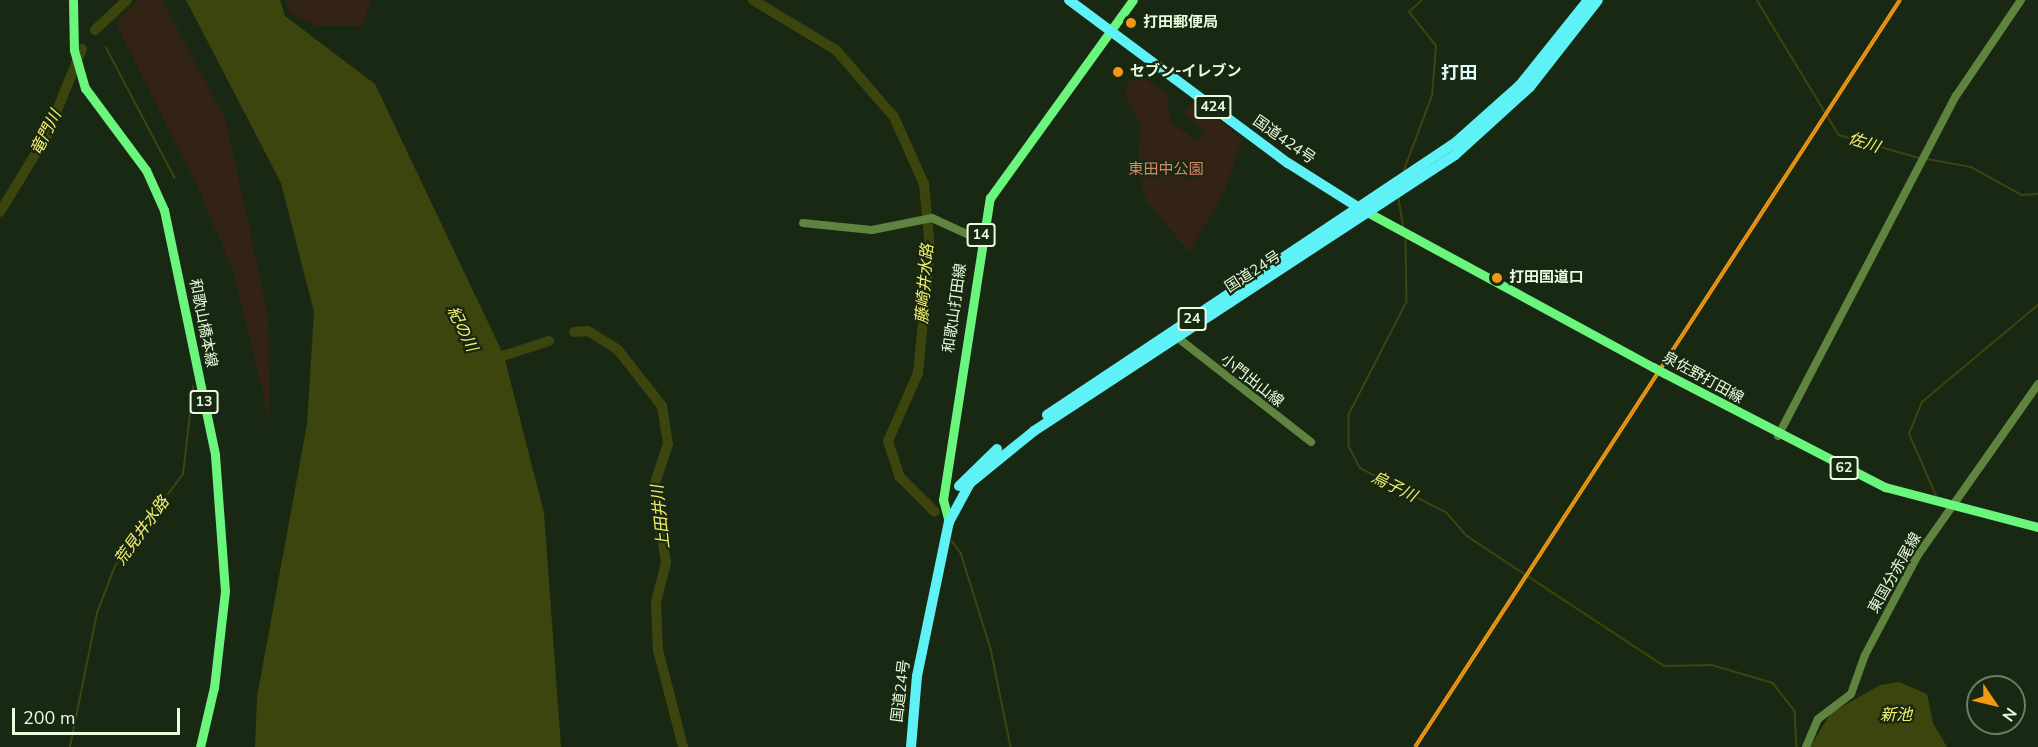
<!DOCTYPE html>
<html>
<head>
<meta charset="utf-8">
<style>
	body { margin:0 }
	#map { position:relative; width:2038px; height:747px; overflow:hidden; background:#192812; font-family:"Nunito Sans","Noto Sans JP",sans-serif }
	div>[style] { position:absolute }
	.green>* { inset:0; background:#322315 }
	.water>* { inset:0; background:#3d450e }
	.stream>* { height:1.5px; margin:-0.75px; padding:0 0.75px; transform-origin:0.75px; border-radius:0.75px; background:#3d450e }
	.river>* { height:10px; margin:-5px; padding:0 5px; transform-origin:5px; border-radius:5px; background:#3d450e }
	.minor>* { height:8px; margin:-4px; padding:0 4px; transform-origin:4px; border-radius:4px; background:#5f8440 }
	.major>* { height:9px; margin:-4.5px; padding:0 4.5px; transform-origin:4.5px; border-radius:4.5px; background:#6af57c }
	.highway>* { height:10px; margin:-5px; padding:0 5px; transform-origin:5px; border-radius:5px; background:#5ef1f5 }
	.rail>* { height:4px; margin-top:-2px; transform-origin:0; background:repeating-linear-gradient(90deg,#192812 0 4.5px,#f09914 0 9px); box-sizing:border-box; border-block:2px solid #f09914 }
	.major-bridge>* { height:9px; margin:-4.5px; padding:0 4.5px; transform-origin:4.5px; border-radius:4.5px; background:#6af57c }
	.dots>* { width:16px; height:16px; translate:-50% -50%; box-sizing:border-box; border:3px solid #192812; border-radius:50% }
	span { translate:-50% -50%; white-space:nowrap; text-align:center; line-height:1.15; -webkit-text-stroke:4.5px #192812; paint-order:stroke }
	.shield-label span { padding:2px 4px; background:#192812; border:2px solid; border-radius:4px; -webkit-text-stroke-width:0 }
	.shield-label { font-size:14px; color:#e8fddb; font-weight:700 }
	.poi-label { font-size:15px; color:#e8fddb; font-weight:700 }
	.left { translate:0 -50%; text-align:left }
	.street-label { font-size:15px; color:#e8fddb }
	.park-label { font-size:15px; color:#d9876b }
	.water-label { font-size:16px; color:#f6f270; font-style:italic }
	.quarter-label { font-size:18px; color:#ddfdf9; font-weight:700 }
	.north { position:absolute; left:1966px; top:675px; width:60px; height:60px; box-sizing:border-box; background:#192812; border:2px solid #6c7d62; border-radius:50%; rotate:125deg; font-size:16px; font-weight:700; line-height:24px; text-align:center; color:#e8fddb }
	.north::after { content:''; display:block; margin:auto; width:21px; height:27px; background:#f09914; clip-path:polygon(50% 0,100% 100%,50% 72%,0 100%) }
	.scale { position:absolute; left:12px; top:708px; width:168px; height:27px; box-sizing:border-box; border:3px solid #e8fddb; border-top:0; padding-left:8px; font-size:18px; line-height:21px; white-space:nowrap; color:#e8fddb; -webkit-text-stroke:4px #192812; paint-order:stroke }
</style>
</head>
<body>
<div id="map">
	<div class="green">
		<i style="clip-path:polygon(139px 0,162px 0,226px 120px,268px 314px,270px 424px,232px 268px,195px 181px,115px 23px)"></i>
		<i style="clip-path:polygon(285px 0,371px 0,362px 26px,316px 26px,289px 13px)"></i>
		<i style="clip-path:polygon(1142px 77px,1167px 93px,1171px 123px,1196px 140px,1204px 130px,1184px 115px,1194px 100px,1242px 140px,1225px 190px,1189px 252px,1146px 201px,1138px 170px,1140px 124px,1124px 92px,1128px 82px)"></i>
	</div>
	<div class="water">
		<i style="clip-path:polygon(186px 0,280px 0,285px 16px,375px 84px,504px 356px,544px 513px,561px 747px,255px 747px,257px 697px,307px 424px,314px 312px,281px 183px)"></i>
		<i style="clip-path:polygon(1899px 682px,1927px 694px,1933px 723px,1947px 747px,1810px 747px,1831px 713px,1880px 685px)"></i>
	</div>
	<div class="stream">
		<i style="left:1757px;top:0;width:158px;rotate:58.7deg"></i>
		<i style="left:1839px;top:135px;width:83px;rotate:16deg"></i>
		<i style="left:106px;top:47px;width:148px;rotate:62.2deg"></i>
		<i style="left:1927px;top:159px;width:45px;rotate:10.3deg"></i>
		<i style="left:1971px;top:167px;width:58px;rotate:28.8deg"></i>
		<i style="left:2022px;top:195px;width:16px;rotate:-4deg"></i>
		<i style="left:1404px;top:170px;width:79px;rotate:-69.3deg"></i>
		<i style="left:1432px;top:96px;width:50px;rotate:-85.4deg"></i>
		<i style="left:1436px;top:46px;width:43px;rotate:-128.5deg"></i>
		<i style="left:1409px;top:12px;width:18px;rotate:-43deg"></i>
		<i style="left:1399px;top:198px;width:30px;rotate:81deg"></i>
		<i style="left:1406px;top:239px;width:63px;rotate:89.1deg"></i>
		<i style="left:1407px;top:302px;width:127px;rotate:117.2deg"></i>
		<i style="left:1349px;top:415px;width:31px;rotate:90deg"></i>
		<i style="left:1349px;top:446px;width:25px;rotate:63deg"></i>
		<i style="left:1360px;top:468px;width:98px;rotate:27.3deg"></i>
		<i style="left:1447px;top:513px;width:30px;rotate:49deg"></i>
		<i style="left:1467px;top:536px;width:236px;rotate:33.4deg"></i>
		<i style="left:1664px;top:666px;width:48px;rotate:-1.2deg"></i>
		<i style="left:1712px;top:665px;width:64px;rotate:16.4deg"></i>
		<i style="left:1773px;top:683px;width:36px;rotate:52deg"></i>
		<i style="left:1795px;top:711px;width:36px;rotate:87deg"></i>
		<i style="left:1936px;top:496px;width:68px;rotate:-113.5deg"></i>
		<i style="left:1909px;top:434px;width:35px;rotate:-68deg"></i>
		<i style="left:1922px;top:402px;width:151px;rotate:-39.9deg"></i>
		<i style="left:952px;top:541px;width:15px;rotate:53deg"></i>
		<i style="left:961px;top:553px;width:101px;rotate:72.6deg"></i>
		<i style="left:991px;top:649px;width:100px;rotate:78.5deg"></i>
		<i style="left:70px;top:747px;width:137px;rotate:-78.6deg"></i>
		<i style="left:97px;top:613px;width:50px;rotate:-69deg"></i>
		<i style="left:115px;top:566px;width:114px;rotate:-53.5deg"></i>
		<i style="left:183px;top:474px;width:88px;rotate:-83.4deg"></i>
	</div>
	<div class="river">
		<i style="left:753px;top:0;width:97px;rotate:31.1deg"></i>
		<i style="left:836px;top:50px;width:89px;rotate:49.1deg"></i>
		<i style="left:894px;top:117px;width:73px;rotate:65.9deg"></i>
		<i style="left:924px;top:184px;width:65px;rotate:84.7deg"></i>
		<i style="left:930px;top:249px;width:125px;rotate:95.5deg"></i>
		<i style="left:918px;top:373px;width:74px;rotate:113.8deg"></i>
		<i style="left:888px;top:441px;width:38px;rotate:72deg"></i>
		<i style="left:900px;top:477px;width:49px;rotate:45deg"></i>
		<i style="left:95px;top:30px;width:44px;rotate:-43.2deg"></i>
		<i style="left:0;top:212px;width:90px;rotate:-58.6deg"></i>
		<i style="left:47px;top:135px;width:93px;rotate:-67.9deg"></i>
		<i style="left:574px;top:332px;width:14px;rotate:-4deg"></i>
		<i style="left:588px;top:331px;width:36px;rotate:32deg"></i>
		<i style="left:618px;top:350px;width:71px;rotate:51.8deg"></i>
		<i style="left:662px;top:406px;width:38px;rotate:81deg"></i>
		<i style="left:668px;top:444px;width:44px;rotate:108.4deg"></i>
		<i style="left:654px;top:486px;width:78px;rotate:81.1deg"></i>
		<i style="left:666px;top:563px;width:40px;rotate:104.4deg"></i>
		<i style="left:656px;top:602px;width:48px;rotate:87.6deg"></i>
		<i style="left:658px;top:650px;width:100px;rotate:75.5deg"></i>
		<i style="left:490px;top:360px;width:62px;rotate:-17.9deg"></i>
	</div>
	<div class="minor">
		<i style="left:803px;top:223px;width:69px;rotate:5.8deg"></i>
		<i style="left:872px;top:230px;width:61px;rotate:-11.3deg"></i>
		<i style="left:932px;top:218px;width:53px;rotate:24.6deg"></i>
		<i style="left:1178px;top:338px;width:169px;rotate:38deg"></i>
		<i style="left:1778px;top:436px;width:384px;rotate:-62.4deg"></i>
		<i style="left:1956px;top:96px;width:116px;rotate:-55.9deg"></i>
		<i style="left:1806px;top:747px;width:30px;rotate:-67deg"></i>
		<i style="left:1818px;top:719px;width:41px;rotate:-37.1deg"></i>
		<i style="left:1851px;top:694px;width:41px;rotate:-70.3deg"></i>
		<i style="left:1865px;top:655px;width:113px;rotate:-62.1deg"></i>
		<i style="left:1918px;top:555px;width:209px;rotate:-54.9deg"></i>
	</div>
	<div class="major">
		<i style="left:73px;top:0;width:50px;rotate:88.9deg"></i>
		<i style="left:74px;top:50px;width:40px;rotate:74deg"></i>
		<i style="left:85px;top:88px;width:102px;rotate:53.4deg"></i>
		<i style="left:146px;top:170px;width:44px;rotate:65.8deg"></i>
		<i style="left:164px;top:210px;width:250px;rotate:78.2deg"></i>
		<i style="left:215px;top:455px;width:136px;rotate:85.8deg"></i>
		<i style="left:225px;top:591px;width:97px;rotate:96.5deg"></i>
		<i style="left:214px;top:687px;width:62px;rotate:103.1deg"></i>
		<i style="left:1369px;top:213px;width:323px;rotate:28.5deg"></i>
		<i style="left:1664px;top:373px;width:249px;rotate:27.3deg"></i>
		<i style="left:1885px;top:487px;width:158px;rotate:14.7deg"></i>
		<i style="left:949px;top:522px;width:23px;rotate:-105deg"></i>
		<i style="left:943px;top:500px;width:306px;rotate:-81.2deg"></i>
		<i style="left:990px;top:198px;width:244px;rotate:-54.2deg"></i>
	</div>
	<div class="highway">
		<i style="left:1069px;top:0;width:273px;rotate:36.7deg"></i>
		<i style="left:1288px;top:163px;width:90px;rotate:32.3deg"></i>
		<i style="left:1047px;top:415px;width:492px;rotate:-33.7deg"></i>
		<i style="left:1456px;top:142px;width:86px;rotate:-41.7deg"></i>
		<i style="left:1520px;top:85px;width:109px;rotate:-51.3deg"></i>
		<i style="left:959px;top:486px;width:53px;rotate:-44.2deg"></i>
		<i style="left:911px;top:747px;width:71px;rotate:-85.2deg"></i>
		<i style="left:917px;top:676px;width:157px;rotate:-78.3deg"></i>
		<i style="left:949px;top:522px;width:44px;rotate:-61.7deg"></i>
		<i style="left:970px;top:483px;width:82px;rotate:-39.1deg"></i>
		<i style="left:1034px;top:431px;width:503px;rotate:-33.25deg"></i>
		<i style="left:1455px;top:155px;width:101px;rotate:-42.2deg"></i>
		<i style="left:1530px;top:87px;width:110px;rotate:-52deg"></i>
	</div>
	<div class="rail">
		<i style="left:1415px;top:747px;width:891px;rotate:-57.01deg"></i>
	</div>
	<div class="major-bridge">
		<i style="left:1653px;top:367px;width:13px;rotate:29deg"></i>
	</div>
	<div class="dots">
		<i style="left:1131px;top:23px;background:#f09914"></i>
		<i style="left:1118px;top:72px;background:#f09914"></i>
		<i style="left:1497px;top:278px;background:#f09914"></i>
	</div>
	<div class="shield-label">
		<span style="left:1213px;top:107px">424</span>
		<span style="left:981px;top:235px">14</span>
		<span style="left:1192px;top:319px">24</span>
		<span style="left:204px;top:402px">13</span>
		<span style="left:1844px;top:468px">62</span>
	</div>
	<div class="poi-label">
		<span class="left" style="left:1143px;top:23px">打田郵便局</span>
		<span class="left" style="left:1130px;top:72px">セブン-イレブン</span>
		<span class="left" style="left:1509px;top:278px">打田国道口</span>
	</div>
	<div class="street-label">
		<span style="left:1284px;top:140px;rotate:35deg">国道424号</span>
		<span style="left:1253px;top:272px;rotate:-33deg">国道24号</span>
		<span style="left:955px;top:308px;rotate:-82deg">和歌山打田線</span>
		<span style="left:203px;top:323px;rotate:79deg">和歌山橋本線</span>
		<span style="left:1703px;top:378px;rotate:29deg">泉佐野打田線</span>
		<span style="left:1252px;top:381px;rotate:38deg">小門出山線</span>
		<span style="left:1895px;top:573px;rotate:-60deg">東国分赤尾線</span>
		<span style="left:901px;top:691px;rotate:-83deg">国道24号</span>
	</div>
	<div class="park-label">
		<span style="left:1166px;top:170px">東田中公園</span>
	</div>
	<div class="water-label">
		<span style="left:46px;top:133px;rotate:-63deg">竜門川</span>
		<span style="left:1864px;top:143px;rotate:18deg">佐川</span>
		<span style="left:925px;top:284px;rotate:-86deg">藤崎井水路</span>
		<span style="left:462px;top:329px;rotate:64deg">紀の川</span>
		<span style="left:1394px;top:487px;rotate:26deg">烏子川</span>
		<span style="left:661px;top:517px;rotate:-96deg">上田井川</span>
		<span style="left:142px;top:531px;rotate:-54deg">荒見井水路</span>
		<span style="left:1896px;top:715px">新池</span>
	</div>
	<div class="quarter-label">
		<span style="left:1459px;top:73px">打田</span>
	</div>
	<div class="north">N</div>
	<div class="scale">200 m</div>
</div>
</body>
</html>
